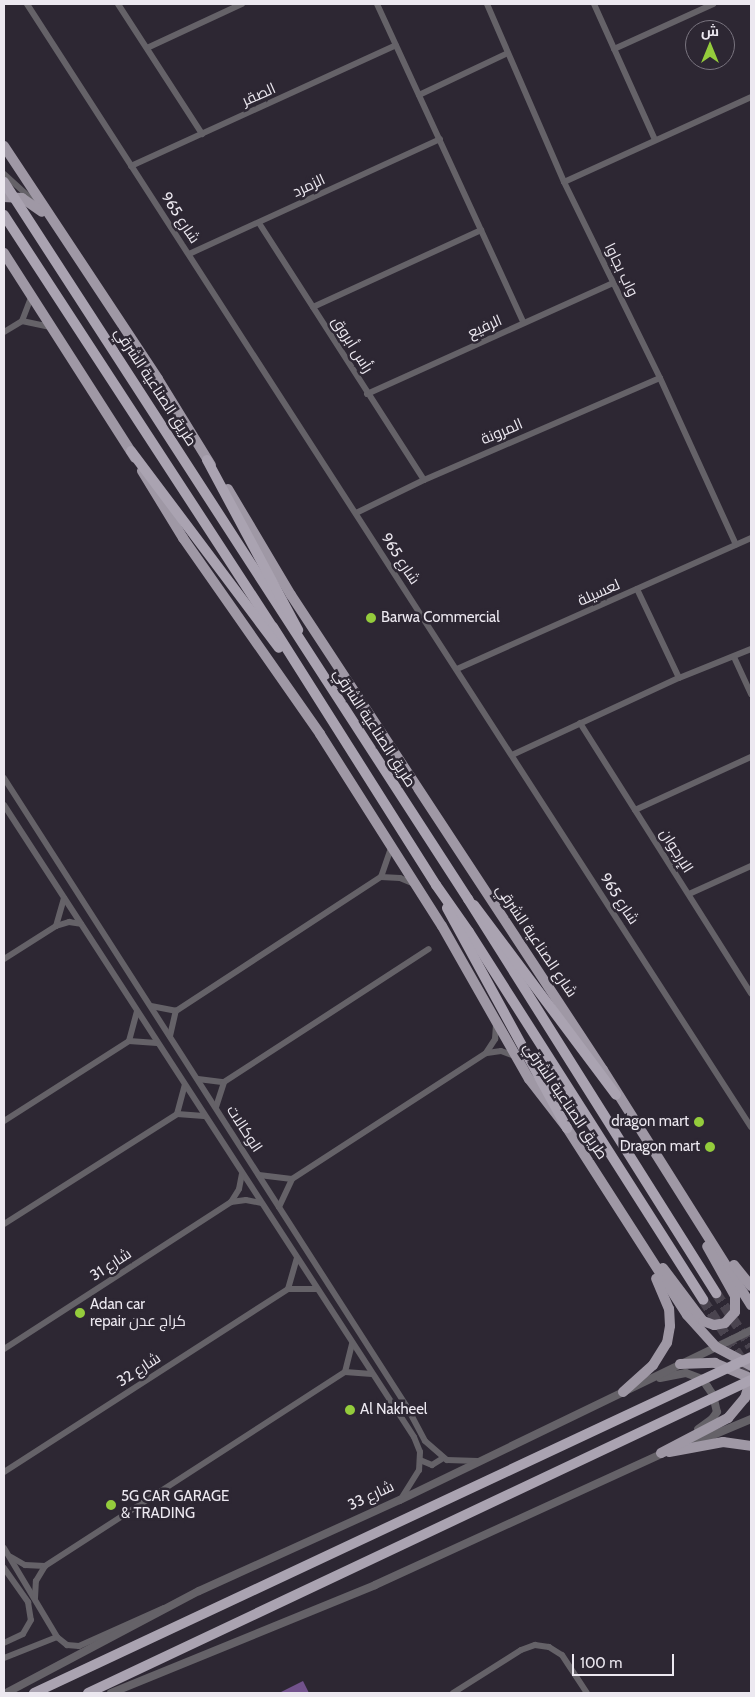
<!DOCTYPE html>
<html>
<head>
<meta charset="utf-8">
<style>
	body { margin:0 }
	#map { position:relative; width:755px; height:1697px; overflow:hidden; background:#2d2733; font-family:Cabin,Cairo,sans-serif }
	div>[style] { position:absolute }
	.water>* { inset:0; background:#72528c }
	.trunk-tunnel>* { height:10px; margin-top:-5px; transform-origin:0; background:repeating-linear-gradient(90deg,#4a444f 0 10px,transparent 0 15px) }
	.minor>* { height:6px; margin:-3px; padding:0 3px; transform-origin:3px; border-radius:3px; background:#656268 }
	.tertiary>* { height:8px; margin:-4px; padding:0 4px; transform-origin:4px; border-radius:4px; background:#656268 }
	.primary>* { height:10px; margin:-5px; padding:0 5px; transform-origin:5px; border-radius:5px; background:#9f98a5 }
	.trunk>* { height:10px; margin:-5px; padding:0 5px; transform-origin:5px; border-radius:5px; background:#aaa3b1 }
	.dots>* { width:14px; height:14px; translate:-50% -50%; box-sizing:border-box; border:2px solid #2d2733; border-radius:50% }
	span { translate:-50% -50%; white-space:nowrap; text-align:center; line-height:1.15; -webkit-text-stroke:5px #2d2733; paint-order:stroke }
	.street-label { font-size:15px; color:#ece8f0 }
	.poi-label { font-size:15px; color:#ece8f0 }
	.left { translate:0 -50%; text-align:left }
	.right { translate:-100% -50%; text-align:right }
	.frame { position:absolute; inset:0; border:5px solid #ece8f0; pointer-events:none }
	.north { position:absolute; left:685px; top:20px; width:50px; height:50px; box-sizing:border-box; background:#2d2733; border:1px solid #79747f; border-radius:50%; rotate:0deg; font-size:14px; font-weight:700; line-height:20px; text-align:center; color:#ece8f0 }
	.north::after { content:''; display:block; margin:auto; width:18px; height:22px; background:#94cc3c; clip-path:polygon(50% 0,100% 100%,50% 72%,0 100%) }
	.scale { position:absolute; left:572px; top:1654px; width:102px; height:22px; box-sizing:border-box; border:2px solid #ece8f0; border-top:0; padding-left:6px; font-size:15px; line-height:18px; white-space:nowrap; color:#ece8f0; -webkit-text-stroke:4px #2d2733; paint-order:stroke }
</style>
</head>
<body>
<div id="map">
	<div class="water">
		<i style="clip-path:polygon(303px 1681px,309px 1693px,279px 1693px)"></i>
	</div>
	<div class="trunk-tunnel">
		<i style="left:716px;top:1293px;width:64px;rotate:57.1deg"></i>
		<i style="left:703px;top:1300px;width:88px;rotate:57deg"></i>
	</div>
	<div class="minor">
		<i style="left:27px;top:4px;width:1336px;rotate:57.19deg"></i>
		<i style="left:118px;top:4px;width:155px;rotate:57.1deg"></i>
		<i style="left:377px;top:4px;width:351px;rotate:65.3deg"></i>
		<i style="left:487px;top:4px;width:194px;rotate:66.6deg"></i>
		<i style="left:564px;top:182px;width:218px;rotate:63.9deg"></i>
		<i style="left:660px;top:378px;width:183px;rotate:65.5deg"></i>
		<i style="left:594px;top:4px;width:149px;rotate:65.8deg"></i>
		<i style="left:147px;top:48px;width:105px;rotate:-24.9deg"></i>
		<i style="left:614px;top:49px;width:109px;rotate:-24.4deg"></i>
		<i style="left:419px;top:95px;width:98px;rotate:-25.3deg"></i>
		<i style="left:131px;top:166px;width:291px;rotate:-24.5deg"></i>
		<i style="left:4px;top:174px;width:43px;rotate:42.2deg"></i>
		<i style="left:564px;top:182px;width:205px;rotate:-24.4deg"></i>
		<i style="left:259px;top:223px;width:305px;rotate:57.3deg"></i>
		<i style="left:189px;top:254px;width:276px;rotate:-24.6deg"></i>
		<i style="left:313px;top:307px;width:185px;rotate:-24.6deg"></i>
		<i style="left:22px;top:321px;width:29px;rotate:12deg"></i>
		<i style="left:4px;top:332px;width:21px;rotate:-31deg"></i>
		<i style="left:22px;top:321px;width:26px;rotate:-69deg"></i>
		<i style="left:367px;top:394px;width:270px;rotate:-24.3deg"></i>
		<i style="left:356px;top:513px;width:76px;rotate:-25.9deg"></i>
		<i style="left:424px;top:480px;width:257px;rotate:-23.4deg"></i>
		<i style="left:637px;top:589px;width:98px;rotate:64.7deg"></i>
		<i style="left:734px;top:657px;width:41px;rotate:65.3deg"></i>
		<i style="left:457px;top:669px;width:322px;rotate:-24deg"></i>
		<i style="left:580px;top:723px;width:320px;rotate:57.7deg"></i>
		<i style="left:512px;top:755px;width:184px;rotate:-24.8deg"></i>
		<i style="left:679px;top:678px;width:78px;rotate:-21.9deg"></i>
		<i style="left:4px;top:778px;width:747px;rotate:57.35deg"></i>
		<i style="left:407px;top:1407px;width:38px;rotate:62deg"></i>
		<i style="left:425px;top:1441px;width:29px;rotate:41deg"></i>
		<i style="left:447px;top:1460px;width:31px;rotate:2deg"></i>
		<i style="left:4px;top:805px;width:753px;rotate:57.03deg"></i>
		<i style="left:414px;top:1437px;width:16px;rotate:68deg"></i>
		<i style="left:420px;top:1452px;width:18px;rotate:93deg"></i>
		<i style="left:419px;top:1470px;width:36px;rotate:122deg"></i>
		<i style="left:635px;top:810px;width:128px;rotate:-24.6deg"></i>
		<i style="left:381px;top:877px;width:19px;rotate:3deg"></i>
		<i style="left:400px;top:878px;width:15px;rotate:23deg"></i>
		<i style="left:689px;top:894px;width:68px;rotate:-24.3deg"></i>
		<i style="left:56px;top:926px;width:29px;rotate:-74deg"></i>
		<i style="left:4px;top:959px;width:62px;rotate:-32.4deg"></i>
		<i style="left:56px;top:926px;width:14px;rotate:-17deg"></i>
		<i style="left:69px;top:922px;width:12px;rotate:9deg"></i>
		<i style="left:151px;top:1006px;width:25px;rotate:11deg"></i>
		<i style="left:176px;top:1011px;width:245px;rotate:-33.2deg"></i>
		<i style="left:381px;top:877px;width:31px;rotate:-71deg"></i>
		<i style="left:170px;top:1036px;width:26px;rotate:-77deg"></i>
		<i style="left:129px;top:1041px;width:30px;rotate:-75deg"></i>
		<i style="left:487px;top:1053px;width:14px;rotate:-8deg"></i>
		<i style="left:501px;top:1051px;width:15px;rotate:20deg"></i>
		<i style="left:198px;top:1079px;width:26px;rotate:7deg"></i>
		<i style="left:224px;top:1082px;width:244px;rotate:-33deg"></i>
		<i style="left:216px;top:1107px;width:26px;rotate:-72deg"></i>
		<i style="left:177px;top:1114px;width:30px;rotate:-75deg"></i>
		<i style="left:4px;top:1121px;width:148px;rotate:-32.6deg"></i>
		<i style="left:129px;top:1041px;width:28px;rotate:4deg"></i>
		<i style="left:259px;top:1175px;width:33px;rotate:7deg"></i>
		<i style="left:231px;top:1202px;width:15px;rotate:-58deg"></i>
		<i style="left:239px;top:1189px;width:15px;rotate:-79deg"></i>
		<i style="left:279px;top:1207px;width:31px;rotate:-65deg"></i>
		<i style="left:292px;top:1179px;width:231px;rotate:-33deg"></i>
		<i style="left:486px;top:1053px;width:17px;rotate:-57deg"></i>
		<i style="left:495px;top:1039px;width:16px;rotate:-86deg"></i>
		<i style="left:4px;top:1224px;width:205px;rotate:-32.4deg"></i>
		<i style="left:177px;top:1114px;width:27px;rotate:4deg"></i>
		<i style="left:288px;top:1289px;width:32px;rotate:-74deg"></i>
		<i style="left:4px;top:1349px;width:270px;rotate:-32.9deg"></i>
		<i style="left:231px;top:1202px;width:15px;rotate:-8deg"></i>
		<i style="left:246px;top:1200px;width:15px;rotate:11deg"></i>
		<i style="left:345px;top:1372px;width:30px;rotate:-76deg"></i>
		<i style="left:420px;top:1460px;width:13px;rotate:23deg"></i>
		<i style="left:432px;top:1465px;width:13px;rotate:-32deg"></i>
		<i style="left:4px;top:1472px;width:338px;rotate:-32.8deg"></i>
		<i style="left:288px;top:1289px;width:29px"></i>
		<i style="left:4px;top:1548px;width:104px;rotate:59.2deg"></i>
		<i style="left:57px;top:1637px;width:13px;rotate:39deg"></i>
		<i style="left:67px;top:1645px;width:12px;rotate:5deg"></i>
		<i style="left:79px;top:1646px;width:93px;rotate:-24.1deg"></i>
		<i style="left:11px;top:1557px;width:16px;rotate:30deg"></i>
		<i style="left:25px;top:1565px;width:20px;rotate:3deg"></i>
		<i style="left:4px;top:1568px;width:42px;rotate:54.8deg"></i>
		<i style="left:28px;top:1602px;width:18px;rotate:81deg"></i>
		<i style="left:31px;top:1620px;width:16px;rotate:120deg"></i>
		<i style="left:23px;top:1634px;width:21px;rotate:155deg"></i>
		<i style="left:35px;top:1598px;width:17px;rotate:-87deg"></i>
		<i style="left:36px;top:1581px;width:17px;rotate:-59deg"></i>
		<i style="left:45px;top:1566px;width:357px;rotate:-32.9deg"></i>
		<i style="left:345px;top:1372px;width:27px;rotate:4deg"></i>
		<i style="left:4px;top:1658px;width:57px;rotate:-21.6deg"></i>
		<i style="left:453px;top:1693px;width:80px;rotate:-32.3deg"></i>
		<i style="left:521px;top:1650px;width:15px;rotate:-20deg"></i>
		<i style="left:535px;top:1645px;width:14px;rotate:8deg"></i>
		<i style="left:549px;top:1647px;width:15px;rotate:32deg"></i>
		<i style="left:562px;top:1655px;width:45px;rotate:56.7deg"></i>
	</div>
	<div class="tertiary">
		<i style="left:660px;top:1378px;width:26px;rotate:-11deg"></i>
		<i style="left:686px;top:1373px;width:17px;rotate:21deg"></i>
		<i style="left:702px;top:1379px;width:9px;rotate:54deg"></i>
		<i style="left:707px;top:1386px;width:11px;rotate:56deg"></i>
		<i style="left:713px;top:1395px;width:17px;rotate:77deg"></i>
		<i style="left:717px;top:1412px;width:9px;rotate:126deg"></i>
		<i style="left:712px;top:1419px;width:17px;rotate:144deg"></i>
		<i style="left:694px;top:1443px;width:62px;rotate:-22.8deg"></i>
		<i style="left:6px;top:1693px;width:218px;rotate:-27.9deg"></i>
		<i style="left:199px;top:1591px;width:221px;rotate:-24.4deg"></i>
		<i style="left:400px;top:1500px;width:390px;rotate:-25.8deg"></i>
		<i style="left:111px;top:1693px;width:285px;rotate:-22.2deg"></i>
		<i style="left:375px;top:1585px;width:320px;rotate:-24.6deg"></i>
	</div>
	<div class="primary">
		<i style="left:4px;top:146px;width:279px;rotate:56.5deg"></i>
		<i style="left:158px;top:379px;width:101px;rotate:58.4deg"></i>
		<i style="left:4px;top:197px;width:18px;rotate:3deg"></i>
		<i style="left:22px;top:198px;width:24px;rotate:35deg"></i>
		<i style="left:4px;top:253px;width:243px;rotate:57.4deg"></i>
		<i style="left:142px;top:471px;width:79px;rotate:58.5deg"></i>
		<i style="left:183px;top:538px;width:239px;rotate:55deg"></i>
		<i style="left:320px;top:734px;width:227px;rotate:57.6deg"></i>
		<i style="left:442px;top:926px;width:176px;rotate:60.4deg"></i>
		<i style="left:529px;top:1079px;width:62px;rotate:52.2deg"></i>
		<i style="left:567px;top:1128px;width:222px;rotate:57.3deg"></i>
		<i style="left:687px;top:1315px;width:43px;rotate:47.8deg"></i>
		<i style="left:716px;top:1347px;width:40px;rotate:28deg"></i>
		<i style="left:228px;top:489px;width:123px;rotate:59.3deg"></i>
		<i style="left:291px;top:595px;width:568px;rotate:56.7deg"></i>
		<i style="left:603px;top:1070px;width:278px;rotate:57.8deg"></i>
		<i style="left:734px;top:1265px;width:27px;rotate:51deg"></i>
		<i style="left:663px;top:1268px;width:66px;rotate:53deg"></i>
		<i style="left:703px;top:1321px;width:12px;rotate:20deg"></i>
		<i style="left:714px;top:1325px;width:11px;rotate:-10deg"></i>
		<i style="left:725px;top:1323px;width:15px;rotate:-48deg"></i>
		<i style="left:735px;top:1312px;width:16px;rotate:-90deg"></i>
		<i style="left:735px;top:1296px;width:57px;rotate:-119.2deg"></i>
		<i style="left:680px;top:1364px;width:35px;rotate:-2deg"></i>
		<i style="left:715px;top:1363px;width:39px;rotate:23deg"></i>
		<i style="left:623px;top:1392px;width:40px;rotate:-42deg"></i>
		<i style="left:653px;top:1365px;width:26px;rotate:-58deg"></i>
		<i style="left:667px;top:1343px;width:17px;rotate:-80deg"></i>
		<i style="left:670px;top:1326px;width:17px;rotate:-93deg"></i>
		<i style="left:669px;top:1309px;width:33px;rotate:-113deg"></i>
		<i style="left:669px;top:1452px;width:55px;rotate:-10.5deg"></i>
		<i style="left:723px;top:1442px;width:28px;rotate:8deg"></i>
		<i style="left:661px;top:1453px;width:76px;rotate:-27.6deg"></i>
		<i style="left:728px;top:1418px;width:26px;rotate:-50deg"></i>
		<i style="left:745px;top:1398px;width:21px;rotate:-73deg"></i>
	</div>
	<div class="trunk">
		<i style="left:4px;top:182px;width:854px;rotate:57.09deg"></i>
		<i style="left:468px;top:899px;width:466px;rotate:57.8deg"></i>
		<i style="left:4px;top:215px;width:492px;rotate:56.9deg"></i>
		<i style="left:273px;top:627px;width:305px;rotate:57.7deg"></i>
		<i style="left:436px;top:885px;width:57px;rotate:54.9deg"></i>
		<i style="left:469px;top:932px;width:436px;rotate:57.5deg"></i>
		<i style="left:131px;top:451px;width:246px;rotate:53.1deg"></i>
		<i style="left:207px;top:460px;width:193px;rotate:61.8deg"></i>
		<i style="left:474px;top:905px;width:237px;rotate:53.2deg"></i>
		<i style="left:447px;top:908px;width:251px;rotate:61.4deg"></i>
		<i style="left:34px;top:1693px;width:792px;rotate:-25.11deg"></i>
		<i style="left:88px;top:1693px;width:733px;rotate:-25.27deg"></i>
	</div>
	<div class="dots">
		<i style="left:371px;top:618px;background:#94cc3c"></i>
		<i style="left:699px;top:1122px;background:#94cc3c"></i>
		<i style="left:710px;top:1147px;background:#94cc3c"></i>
		<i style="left:80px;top:1313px;background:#94cc3c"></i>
		<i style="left:350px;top:1410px;background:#94cc3c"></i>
		<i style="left:111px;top:1505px;background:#94cc3c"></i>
	</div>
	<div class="street-label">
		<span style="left:259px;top:95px;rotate:-24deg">الصقر</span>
		<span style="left:309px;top:186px;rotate:-25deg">الزمرد</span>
		<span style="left:180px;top:218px;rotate:57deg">شارع 965</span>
		<span style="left:621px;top:270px;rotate:64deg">واب بجاوا</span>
		<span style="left:485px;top:327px;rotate:-24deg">الرفيع</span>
		<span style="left:352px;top:345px;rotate:58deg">رأس أبروق</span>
		<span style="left:155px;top:387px;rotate:57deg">طريق الصناعية الشرقي</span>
		<span style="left:502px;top:432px;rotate:-23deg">المرونة</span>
		<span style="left:400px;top:559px;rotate:57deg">شارع 965</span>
		<span style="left:599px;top:593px;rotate:-24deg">لعسيلة</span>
		<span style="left:374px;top:728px;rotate:57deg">طريق الصناعية الشرقي</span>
		<span style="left:676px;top:851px;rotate:58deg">الإرجوان</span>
		<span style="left:619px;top:899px;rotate:57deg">شارع 965</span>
		<span style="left:536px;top:941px;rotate:56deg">شارع الصناعية الشرقي</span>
		<span style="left:565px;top:1101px;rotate:56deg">طريق الصناعية الشرقي</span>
		<span style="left:244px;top:1129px;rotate:57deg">الوكالات</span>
		<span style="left:111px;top:1265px;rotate:-33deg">شارع 31</span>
		<span style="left:139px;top:1370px;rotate:-33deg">شارع 32</span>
		<span style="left:371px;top:1496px;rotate:-25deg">شارع 33</span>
	</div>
	<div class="poi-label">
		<span class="left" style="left:381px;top:618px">Barwa Commercial</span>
		<span class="right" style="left:689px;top:1122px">dragon mart</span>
		<span class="right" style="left:700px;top:1147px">Dragon mart</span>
		<span class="left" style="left:90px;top:1313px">Adan car<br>repair كراج عدن</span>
		<span class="left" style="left:360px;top:1410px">Al Nakheel</span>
		<span class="left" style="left:121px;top:1505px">5G CAR GARAGE<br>&amp; TRADING</span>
	</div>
	<div class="frame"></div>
	<div class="north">ش</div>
	<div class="scale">100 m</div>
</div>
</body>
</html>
